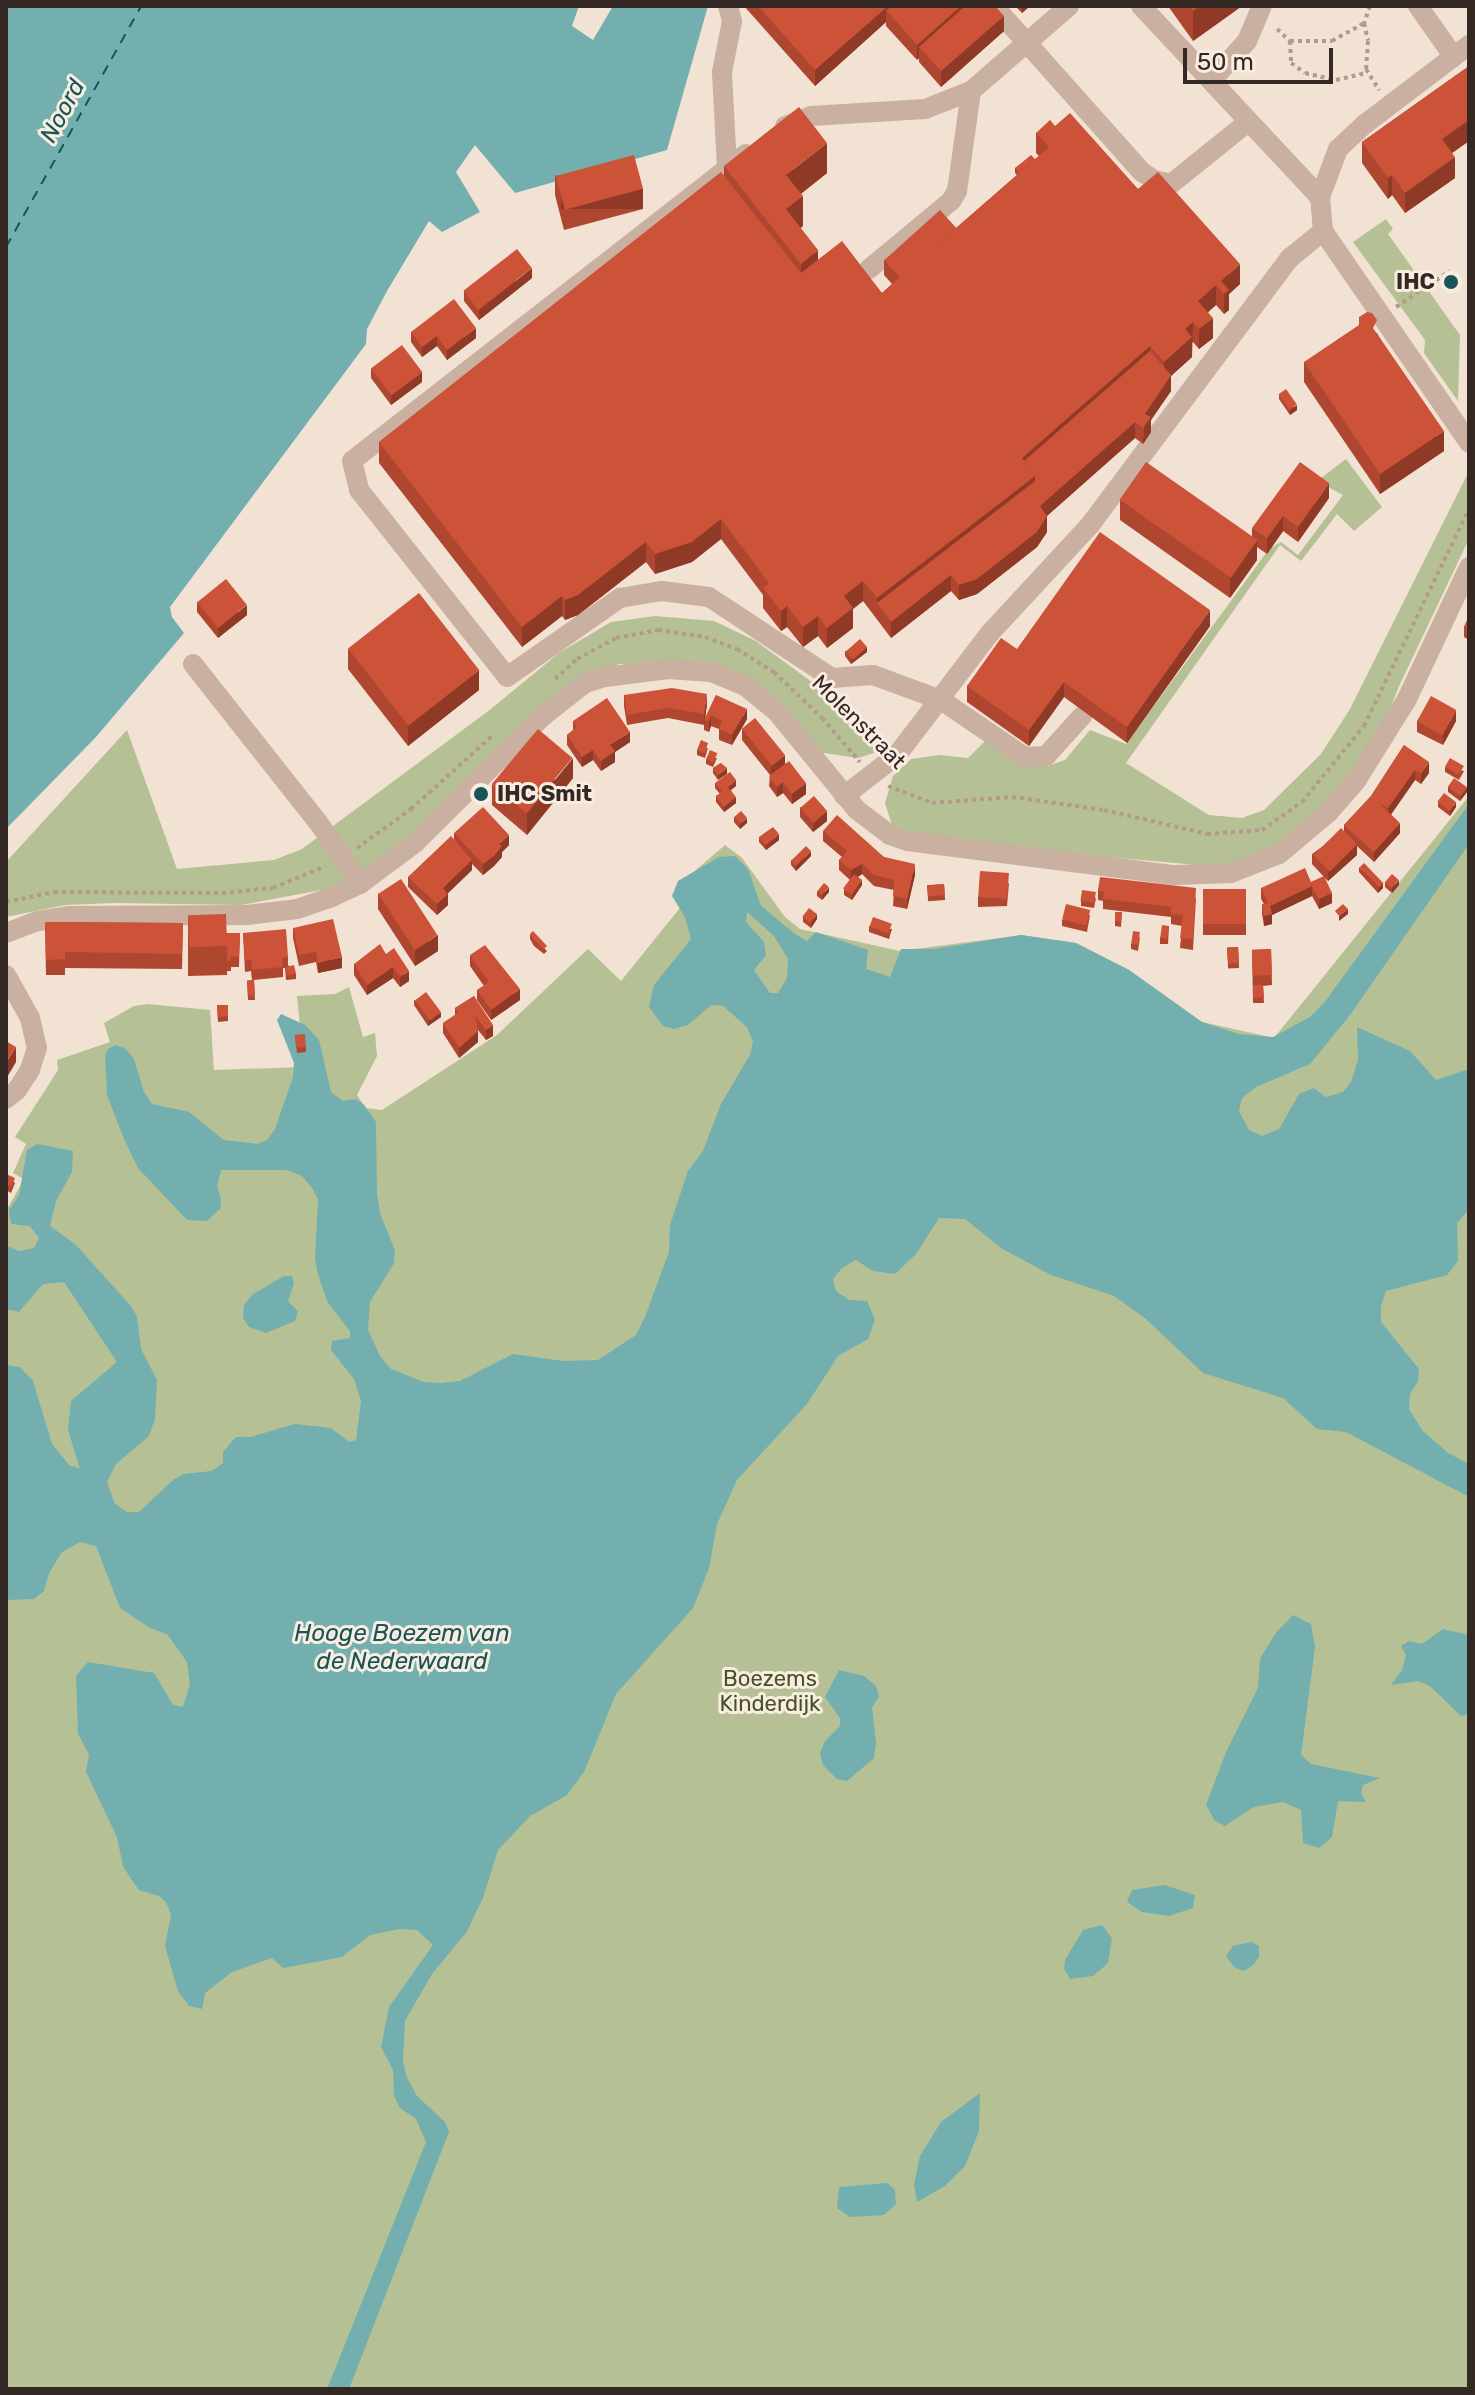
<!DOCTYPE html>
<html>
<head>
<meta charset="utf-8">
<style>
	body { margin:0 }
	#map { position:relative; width:1475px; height:2395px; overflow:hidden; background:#f1e2d4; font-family:Rubik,sans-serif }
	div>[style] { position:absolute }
	.green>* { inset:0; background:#b5c094 }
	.water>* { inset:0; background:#72afae }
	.ferry>* { height:2px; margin-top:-1px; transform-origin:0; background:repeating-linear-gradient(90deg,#185655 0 10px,transparent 0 18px) }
	.path>* { height:4px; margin-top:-2px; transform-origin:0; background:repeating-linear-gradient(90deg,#b59a8b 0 4px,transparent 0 8px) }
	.minor>* { height:20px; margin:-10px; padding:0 10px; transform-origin:10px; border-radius:10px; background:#c9b0a0 }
	.wall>* { inset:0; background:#af4730; transform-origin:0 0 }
	.shaded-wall>* { inset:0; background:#8f3927; transform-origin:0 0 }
	.building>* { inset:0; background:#cc5238; transform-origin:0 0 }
	.dots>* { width:22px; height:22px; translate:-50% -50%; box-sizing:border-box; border:4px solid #f9ece0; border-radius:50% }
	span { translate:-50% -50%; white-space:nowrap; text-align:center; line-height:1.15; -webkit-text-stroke:6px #f9ece0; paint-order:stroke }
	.poi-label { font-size:22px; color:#332824; font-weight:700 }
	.right { translate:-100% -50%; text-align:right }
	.left { translate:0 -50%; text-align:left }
	.street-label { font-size:22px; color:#332824 }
	.park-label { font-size:22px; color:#455227 }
	.water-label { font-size:24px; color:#185655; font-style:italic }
	.frame { position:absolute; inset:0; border:8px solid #332824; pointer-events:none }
	.scale { position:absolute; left:1183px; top:48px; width:150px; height:36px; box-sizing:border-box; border:4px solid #332824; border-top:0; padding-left:10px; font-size:24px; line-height:28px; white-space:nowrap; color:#332824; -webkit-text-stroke:6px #f9ece0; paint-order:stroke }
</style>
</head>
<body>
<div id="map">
	<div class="green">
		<i style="clip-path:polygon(1386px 219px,1393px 229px,1388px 234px,1460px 335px,1458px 401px,1424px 353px,1425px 340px,1353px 242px)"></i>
		<i style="clip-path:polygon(1346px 459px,1382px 507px,1354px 531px,1337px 514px,1301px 561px,1280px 545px,1126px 763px,1209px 815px,1242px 818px,1264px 810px,1321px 754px,1350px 709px,1469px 471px,1469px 539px,1400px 684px,1376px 743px,1346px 787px,1279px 851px,1220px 867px,930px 841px,892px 825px,885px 803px,893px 776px,911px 759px,940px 755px,968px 758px,989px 737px,1025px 762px,1047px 766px,1065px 760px,1090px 730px,1126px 744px,1269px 549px,1281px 542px,1298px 555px,1343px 495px,1317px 481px)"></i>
		<i style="clip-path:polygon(655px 616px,714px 621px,756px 641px,820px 688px,886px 749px,858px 758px,818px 752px,792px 719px,688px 665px,620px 664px,590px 674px,403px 843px,338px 887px,241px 905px,114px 903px,65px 905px,6px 917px,6px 862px,127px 730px,177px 869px,274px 860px,302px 849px,491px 709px,559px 653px,611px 622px)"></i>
		<i style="clip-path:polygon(1469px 796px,1469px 2389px,6px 2389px,6px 1211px,24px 1179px,13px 1173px,26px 1144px,15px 1137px,58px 1070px,57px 1060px,110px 1042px,104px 1023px,134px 1006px,148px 1004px,210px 1010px,214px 1070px,304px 1067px,297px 996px,335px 994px,349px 987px,363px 1037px,375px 1033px,377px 1056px,357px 1095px,366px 1108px,382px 1110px,497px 1035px,588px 949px,621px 981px,692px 893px,682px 882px,725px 845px,742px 858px,785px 917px,800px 929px,900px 951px,1021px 935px,1076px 943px,1129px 970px,1202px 1022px,1274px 1038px)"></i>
	</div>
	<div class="water">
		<i style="clip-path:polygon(6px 6px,579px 6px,572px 26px,593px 40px,613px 6px,708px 6px,667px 150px,515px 193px,475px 145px,456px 172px,480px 212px,442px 232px,429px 221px,387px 291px,367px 329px,366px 344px,170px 607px,172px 617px,184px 633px,96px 737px,6px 829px)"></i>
		<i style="clip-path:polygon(evenodd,1469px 804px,1469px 844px,1350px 1015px,1310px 1064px,1256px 1087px,1242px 1098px,1239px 1111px,1249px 1130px,1262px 1136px,1279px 1129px,1299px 1094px,1314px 1088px,1326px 1097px,1343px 1092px,1351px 1082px,1358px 1060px,1357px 1027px,1410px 1051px,1436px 1080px,1469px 1069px,1469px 1209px,1457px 1223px,1458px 1261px,1447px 1275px,1386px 1291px,1381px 1306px,1381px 1322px,1419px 1369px,1418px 1381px,1410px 1394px,1409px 1409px,1422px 1430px,1448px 1453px,1469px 1464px,1469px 1497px,1346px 1432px,1317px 1429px,1283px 1398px,1203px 1373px,1146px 1319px,1114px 1296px,1051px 1275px,1001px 1248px,965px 1219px,939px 1218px,916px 1254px,895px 1274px,873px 1271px,856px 1260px,842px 1268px,833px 1279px,836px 1291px,849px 1300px,867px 1301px,875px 1320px,868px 1339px,838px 1356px,807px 1404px,737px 1480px,717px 1524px,709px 1568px,693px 1608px,616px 1694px,584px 1772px,567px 1795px,530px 1816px,498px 1850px,483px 1898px,466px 1933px,432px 1974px,405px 2021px,403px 2062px,407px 2078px,417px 2096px,445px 2122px,449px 2132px,349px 2389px,327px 2389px,426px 2142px,416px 2119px,400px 2108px,394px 2096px,393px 2070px,381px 2047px,389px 2007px,433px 1945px,417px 1930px,399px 1929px,370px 1935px,342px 1957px,283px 1968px,272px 1958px,232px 1972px,205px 1993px,202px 2009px,189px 2006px,178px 1991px,165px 1946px,171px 1915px,166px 1902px,159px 1896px,139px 1890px,131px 1879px,123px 1866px,117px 1837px,86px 1772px,89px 1754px,78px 1734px,76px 1676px,88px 1662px,154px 1673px,173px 1705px,183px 1707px,190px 1684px,187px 1662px,167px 1634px,150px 1628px,120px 1608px,96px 1546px,80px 1542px,62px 1552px,49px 1573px,44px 1591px,34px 1599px,6px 1600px,6px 1365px,20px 1367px,33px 1381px,52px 1444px,69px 1465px,80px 1469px,68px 1430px,71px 1401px,117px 1362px,64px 1282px,43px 1284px,19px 1312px,6px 1309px,6px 1246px,20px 1251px,34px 1248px,39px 1238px,30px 1226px,11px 1224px,9px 1210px,19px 1195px,27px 1150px,37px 1144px,73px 1151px,72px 1172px,56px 1201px,50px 1226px,76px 1245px,131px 1306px,137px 1317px,141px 1349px,157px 1380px,155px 1419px,149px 1436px,116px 1464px,107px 1482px,115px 1504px,127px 1512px,139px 1512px,173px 1480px,183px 1474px,212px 1471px,223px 1463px,223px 1452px,236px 1437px,251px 1437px,295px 1424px,331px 1428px,349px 1442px,356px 1440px,361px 1401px,354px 1379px,331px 1350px,332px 1341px,350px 1338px,350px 1331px,328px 1303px,318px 1275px,315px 1259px,318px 1199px,312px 1188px,302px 1176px,287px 1170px,221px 1170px,217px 1186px,221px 1199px,220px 1209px,207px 1221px,187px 1220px,138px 1168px,124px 1139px,107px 1095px,105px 1055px,108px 1049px,116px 1045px,125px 1048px,134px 1059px,144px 1092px,152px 1104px,189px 1112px,224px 1140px,258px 1144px,267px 1140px,275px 1129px,293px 1077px,294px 1063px,277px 1020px,281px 1014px,305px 1025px,319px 1040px,331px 1092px,343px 1101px,356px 1099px,364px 1105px,376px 1122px,377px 1193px,380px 1213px,395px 1251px,394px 1263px,370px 1302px,368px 1330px,380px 1356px,391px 1369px,424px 1382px,441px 1383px,460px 1381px,513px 1354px,563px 1361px,598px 1360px,636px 1335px,645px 1317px,669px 1252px,670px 1225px,688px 1171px,703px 1151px,721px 1104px,750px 1055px,753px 1042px,747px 1027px,723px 1006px,711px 1005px,688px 1025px,674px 1029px,663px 1026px,649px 1007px,654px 985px,691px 939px,685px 917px,672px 896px,678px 881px,719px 857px,735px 856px,748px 869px,761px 906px,795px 934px,807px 941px,816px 932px,868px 950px,866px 969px,890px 977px,901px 949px,934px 949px,1021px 935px,1076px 943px,1129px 970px,1202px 1022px,1239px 1034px,1273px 1037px,1310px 1017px,1324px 1003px,1469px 804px,747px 912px,774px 936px,788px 959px,787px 978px,778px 993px,770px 993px,754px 970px,766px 955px,764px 942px,746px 922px,747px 912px)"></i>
		<i style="clip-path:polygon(284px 1276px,292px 1276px,294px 1283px,288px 1301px,298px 1311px,295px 1321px,266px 1333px,249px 1327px,243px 1318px,244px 1305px,252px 1295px)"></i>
		<i style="clip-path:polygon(1293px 1615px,1311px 1624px,1315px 1647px,1301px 1755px,1311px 1764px,1380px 1778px,1363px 1785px,1361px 1793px,1366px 1802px,1338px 1801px,1332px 1837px,1319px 1848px,1303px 1843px,1301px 1810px,1283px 1802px,1254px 1807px,1225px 1826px,1214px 1820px,1206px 1805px,1226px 1752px,1258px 1688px,1260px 1659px,1275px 1634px)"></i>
		<i style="clip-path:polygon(1443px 1629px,1469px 1635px,1469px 1714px,1461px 1716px,1430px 1686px,1418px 1681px,1391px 1685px,1402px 1670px,1406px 1655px,1401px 1646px,1409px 1641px,1422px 1644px)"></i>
		<i style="clip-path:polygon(839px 1670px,864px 1676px,876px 1686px,879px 1697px,872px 1707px,876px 1743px,874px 1758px,847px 1781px,837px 1779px,823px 1765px,820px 1753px,825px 1741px,840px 1726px,840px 1718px,825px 1697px)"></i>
		<i style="clip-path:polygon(1164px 1885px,1195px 1895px,1193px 1908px,1169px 1916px,1142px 1912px,1127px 1902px,1132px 1890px)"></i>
		<i style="clip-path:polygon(1102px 1925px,1112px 1938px,1108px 1963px,1093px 1976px,1070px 1979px,1064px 1969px,1065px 1960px,1083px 1930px)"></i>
		<i style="clip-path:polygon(1251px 1942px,1259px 1946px,1259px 1957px,1253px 1965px,1244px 1971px,1234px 1967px,1226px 1956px,1233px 1946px)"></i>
		<i style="clip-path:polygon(980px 2093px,979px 2131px,965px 2166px,945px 2186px,917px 2202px,914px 2185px,920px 2156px,941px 2122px)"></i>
		<i style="clip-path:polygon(887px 2183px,895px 2190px,896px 2204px,884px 2215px,850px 2217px,837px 2208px,839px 2187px)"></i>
	</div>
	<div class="ferry">
		<i style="left:6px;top:247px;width:276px;rotate:-60.7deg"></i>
	</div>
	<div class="path">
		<i style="left:1370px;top:6px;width:18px;rotate:109deg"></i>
		<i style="left:1364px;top:23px;width:18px;rotate:77deg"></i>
		<i style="left:1368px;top:41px;width:28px;rotate:94deg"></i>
		<i style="left:1366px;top:69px;width:25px;rotate:58deg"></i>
		<i style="left:1277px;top:29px;width:18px;rotate:43deg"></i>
		<i style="left:1290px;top:41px;width:22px;rotate:87deg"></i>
		<i style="left:1291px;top:63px;width:17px;rotate:36deg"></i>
		<i style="left:1305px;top:73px;width:32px;rotate:13deg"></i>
		<i style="left:1336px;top:80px;width:32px;rotate:-13deg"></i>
		<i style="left:1290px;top:41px;width:42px"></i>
		<i style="left:1332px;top:41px;width:37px;rotate:-29deg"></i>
		<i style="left:1396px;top:307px;width:65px;rotate:-33.7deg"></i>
		<i style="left:555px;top:679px;width:30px;rotate:-42deg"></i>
		<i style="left:577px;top:659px;width:44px;rotate:-28.3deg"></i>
		<i style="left:616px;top:638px;width:43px;rotate:-10.8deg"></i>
		<i style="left:658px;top:630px;width:48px;rotate:8.5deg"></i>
		<i style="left:705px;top:637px;width:34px;rotate:21deg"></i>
		<i style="left:737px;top:649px;width:44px;rotate:31.9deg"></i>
		<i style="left:774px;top:672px;width:66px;rotate:43.8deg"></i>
		<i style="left:822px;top:718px;width:58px;rotate:49.2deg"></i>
		<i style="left:888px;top:786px;width:47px;rotate:21.1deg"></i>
		<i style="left:932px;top:803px;width:80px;rotate:-4.3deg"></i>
		<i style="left:1012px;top:797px;width:93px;rotate:8deg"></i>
		<i style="left:1104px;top:810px;width:106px;rotate:13.1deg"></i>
		<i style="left:1207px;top:834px;width:55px;rotate:-4.2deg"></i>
		<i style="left:1262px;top:830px;width:49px;rotate:-35deg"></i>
		<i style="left:1302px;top:802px;width:98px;rotate:-50.8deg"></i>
		<i style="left:1364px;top:726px;width:241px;rotate:-64.2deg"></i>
		<i style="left:357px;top:848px;width:67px;rotate:-35.8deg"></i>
		<i style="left:411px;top:809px;width:109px;rotate:-42deg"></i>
		<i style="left:6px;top:902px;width:49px;rotate:-11.8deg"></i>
		<i style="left:54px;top:892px;width:168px;rotate:0.3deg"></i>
		<i style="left:222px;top:893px;width:51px;rotate:-5.6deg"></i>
		<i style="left:273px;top:888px;width:57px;rotate:-22.5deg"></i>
	</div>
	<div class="minor">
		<i style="left:994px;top:6px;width:222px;rotate:48.3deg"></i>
		<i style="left:1142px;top:172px;width:14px;rotate:34deg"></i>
		<i style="left:1154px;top:180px;width:17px;rotate:13deg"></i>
		<i style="left:1171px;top:184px;width:100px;rotate:-38.9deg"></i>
		<i style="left:1141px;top:6px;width:262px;rotate:46.9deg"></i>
		<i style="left:1418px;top:6px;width:62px;rotate:54.8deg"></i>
		<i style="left:1212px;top:80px;width:52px;rotate:-48.1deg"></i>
		<i style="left:1247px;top:41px;width:38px;rotate:-67deg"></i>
		<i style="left:785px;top:126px;width:28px;rotate:-21deg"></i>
		<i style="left:811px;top:116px;width:114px;rotate:-3.5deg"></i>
		<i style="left:925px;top:109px;width:49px;rotate:-21.4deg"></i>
		<i style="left:746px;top:154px;width:499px;rotate:142.1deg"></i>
		<i style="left:352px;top:461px;width:30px;rotate:76deg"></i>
		<i style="left:359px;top:490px;width:238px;rotate:51.6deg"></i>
		<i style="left:507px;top:677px;width:138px;rotate:-35deg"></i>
		<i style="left:620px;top:598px;width:43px;rotate:-9.5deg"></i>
		<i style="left:662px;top:591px;width:47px;rotate:7.3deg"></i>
		<i style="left:709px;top:597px;width:147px;rotate:33.4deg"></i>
		<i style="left:832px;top:678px;width:41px;rotate:-4.2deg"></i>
		<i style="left:873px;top:675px;width:72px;rotate:20.2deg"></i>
		<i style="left:941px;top:700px;width:102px;rotate:34.2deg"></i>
		<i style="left:1025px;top:757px;width:21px;rotate:-3deg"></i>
		<i style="left:1046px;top:756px;width:54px;rotate:-48deg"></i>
		<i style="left:727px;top:168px;width:96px;rotate:-93deg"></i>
		<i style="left:722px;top:72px;width:52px;rotate:-78.9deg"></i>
		<i style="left:732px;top:21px;width:16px;rotate:-105deg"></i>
		<i style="left:1323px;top:231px;width:257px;rotate:55.4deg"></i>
		<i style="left:869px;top:269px;width:107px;rotate:-39.7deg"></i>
		<i style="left:951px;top:201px;width:12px;rotate:-59deg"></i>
		<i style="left:957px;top:191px;width:101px;rotate:-82deg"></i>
		<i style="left:971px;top:91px;width:130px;rotate:-40.9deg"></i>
		<i style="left:193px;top:664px;width:201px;rotate:51.7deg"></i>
		<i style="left:318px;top:822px;width:75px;rotate:55.9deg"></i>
		<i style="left:844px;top:796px;width:67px;rotate:-37.7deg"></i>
		<i style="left:897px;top:755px;width:153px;rotate:-52.7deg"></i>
		<i style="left:990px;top:633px;width:147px;rotate:-47.2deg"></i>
		<i style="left:1090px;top:525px;width:334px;rotate:-53.2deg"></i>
		<i style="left:1290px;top:258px;width:43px;rotate:-39.3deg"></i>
		<i style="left:1323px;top:231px;width:34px;rotate:-95deg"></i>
		<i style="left:1320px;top:197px;width:51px;rotate:-69.4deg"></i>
		<i style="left:1338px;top:149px;width:37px;rotate:-43deg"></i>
		<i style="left:1365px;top:124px;width:131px;rotate:-37.2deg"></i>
		<i style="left:6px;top:933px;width:34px;rotate:-21deg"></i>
		<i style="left:38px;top:921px;width:31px;rotate:-9deg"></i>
		<i style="left:69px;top:916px;width:178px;rotate:-0.3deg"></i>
		<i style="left:247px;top:915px;width:50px;rotate:-6.8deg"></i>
		<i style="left:297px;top:909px;width:37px;rotate:-19deg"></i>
		<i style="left:332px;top:897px;width:31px;rotate:-25deg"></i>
		<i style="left:360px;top:884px;width:69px;rotate:-36.7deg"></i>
		<i style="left:415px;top:843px;width:179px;rotate:-44.8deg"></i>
		<i style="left:542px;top:717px;width:55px;rotate:-38.3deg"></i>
		<i style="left:585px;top:683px;width:21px;rotate:-17deg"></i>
		<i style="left:605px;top:677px;width:64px;rotate:-7.2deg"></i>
		<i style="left:668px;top:669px;width:43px;rotate:4deg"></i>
		<i style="left:711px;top:672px;width:37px;rotate:22deg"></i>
		<i style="left:745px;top:686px;width:40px;rotate:39deg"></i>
		<i style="left:776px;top:711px;width:128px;rotate:50.7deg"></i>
		<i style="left:857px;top:810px;width:41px;rotate:37.1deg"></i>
		<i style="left:890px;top:835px;width:18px;rotate:19deg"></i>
		<i style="left:907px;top:841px;width:269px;rotate:7.3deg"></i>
		<i style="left:1174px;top:875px;width:57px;rotate:-2deg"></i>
		<i style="left:1231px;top:873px;width:52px;rotate:-21.6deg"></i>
		<i style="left:1279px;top:854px;width:65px;rotate:-40deg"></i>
		<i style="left:1329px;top:812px;width:41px;rotate:-48.9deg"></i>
		<i style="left:1356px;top:781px;width:97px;rotate:-58.1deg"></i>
		<i style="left:1407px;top:699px;width:146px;rotate:-64.8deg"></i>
		<i style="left:6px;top:975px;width:49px;rotate:60.8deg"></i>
		<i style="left:30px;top:1018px;width:31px;rotate:77deg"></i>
		<i style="left:37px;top:1048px;width:23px;rotate:108deg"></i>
		<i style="left:30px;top:1070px;width:24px;rotate:123deg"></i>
		<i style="left:17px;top:1090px;width:14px;rotate:141deg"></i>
	</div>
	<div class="wall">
		<i style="clip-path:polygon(744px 6px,995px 6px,1004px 31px,941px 87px,919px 62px,919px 58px,917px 60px,886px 26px,886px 22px,815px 86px)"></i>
		<i style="clip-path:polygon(1015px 6px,1030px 6px,1022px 13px)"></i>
		<i style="clip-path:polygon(1168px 6px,1242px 6px,1193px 41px)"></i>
		<i style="clip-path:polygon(1469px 66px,1469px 141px,1452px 153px,1455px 178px,1405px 213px,1392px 195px,1388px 199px,1362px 163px,1362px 142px)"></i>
		<i style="clip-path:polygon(1055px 126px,1138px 189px,1240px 284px,1229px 294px,1229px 310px,1224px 314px,1216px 305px,1208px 312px,1213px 338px,1199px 349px,1193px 342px,1192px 343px,1192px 357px,1171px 376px,1171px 391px,1151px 420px,1151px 432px,1143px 444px,1135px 438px,1047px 516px,1047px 532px,1037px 547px,977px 594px,959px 600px,951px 591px,891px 638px,863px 601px,853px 609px,853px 628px,827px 648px,818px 636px,803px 647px,787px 627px,781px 631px,763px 608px,763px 595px,721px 539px,692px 562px,655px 574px,646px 562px,578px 615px,565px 620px,562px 616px,522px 647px,379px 463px,379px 442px,724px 175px,724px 166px,827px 173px,801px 194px,803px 226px,800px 228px,818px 260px,882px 293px,892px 284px,884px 275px,884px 260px,956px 228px,1017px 175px,1015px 173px,1015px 168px,1035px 159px,1039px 156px,1036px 153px,1036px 133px)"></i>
		<i style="clip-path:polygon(555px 175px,643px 209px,564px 230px,555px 195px)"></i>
		<i style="clip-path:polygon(532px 278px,479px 320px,464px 301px,464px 291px)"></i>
		<i style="clip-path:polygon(411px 332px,476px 338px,447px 360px,437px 346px,422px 357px,411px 342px)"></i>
		<i style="clip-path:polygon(1377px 333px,1444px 451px,1380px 494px,1304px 382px,1304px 362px)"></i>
		<i style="clip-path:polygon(371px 368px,422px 382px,391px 405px,371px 378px)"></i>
		<i style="clip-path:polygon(1279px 394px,1297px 410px,1290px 415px,1279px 399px)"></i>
		<i style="clip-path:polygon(1329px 498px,1298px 542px,1283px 531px,1267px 554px,1257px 547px,1257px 560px,1230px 598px,1120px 520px,1120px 500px,1252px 537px,1252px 528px)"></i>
		<i style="clip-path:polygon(197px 602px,247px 615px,218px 638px,197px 612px)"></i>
		<i style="clip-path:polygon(1469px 616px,1469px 640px,1464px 637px,1464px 627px)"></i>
		<i style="clip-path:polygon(1210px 626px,1127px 743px,1064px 697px,1029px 746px,967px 702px,967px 686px,1017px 649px)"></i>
		<i style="clip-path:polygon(348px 649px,479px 690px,408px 746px,348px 669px)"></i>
		<i style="clip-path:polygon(845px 651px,867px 652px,851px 664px,845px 656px)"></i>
		<i style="clip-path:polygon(624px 695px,707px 704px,705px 719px,716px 695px,747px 719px,732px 745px,719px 740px,719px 729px,711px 726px,709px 732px,704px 730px,704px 722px,704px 725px,668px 718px,627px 725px,624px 706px)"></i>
		<i style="clip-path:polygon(573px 721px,630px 742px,615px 752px,615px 762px,601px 771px,593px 760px,582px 767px,567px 745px,567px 735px,573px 730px)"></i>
		<i style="clip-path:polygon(1417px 721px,1456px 721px,1443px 745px,1417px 732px)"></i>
		<i style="clip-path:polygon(742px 729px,785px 764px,806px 794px,792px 804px,783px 793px,777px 797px,769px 786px,770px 775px,742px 740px)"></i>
		<i style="clip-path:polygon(1404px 745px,1429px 773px,1421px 784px,1415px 780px,1391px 814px,1400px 833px,1374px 862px,1357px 846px,1357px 855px,1328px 881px,1325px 878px,1332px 903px,1319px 909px,1312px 896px,1272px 915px,1272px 924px,1264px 926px,1262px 914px,1262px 904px,1264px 904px,1261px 899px,1261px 888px,1311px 882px,1324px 877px,1312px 864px,1312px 854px,1344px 831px,1344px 825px,1371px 796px)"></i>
		<i style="clip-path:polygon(708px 748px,705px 758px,697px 755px,697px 750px)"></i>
		<i style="clip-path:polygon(717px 758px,713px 767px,706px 764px,706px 759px)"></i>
		<i style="clip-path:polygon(721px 763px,718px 780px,713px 773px,713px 768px)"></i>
		<i style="clip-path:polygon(1445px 767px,1464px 771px,1459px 780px,1445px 772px)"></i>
		<i style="clip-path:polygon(573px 778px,527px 835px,492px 805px,492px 785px)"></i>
		<i style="clip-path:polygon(715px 783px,736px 786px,731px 790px,736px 803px,724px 812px,716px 802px,716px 796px,720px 794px,715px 788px)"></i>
		<i style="clip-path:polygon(1448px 787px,1467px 792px,1460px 801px,1448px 792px)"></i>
		<i style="clip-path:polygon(1438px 802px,1456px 807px,1450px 816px,1438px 807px)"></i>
		<i style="clip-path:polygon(800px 807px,827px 821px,813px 832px,800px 817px)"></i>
		<i style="clip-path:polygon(734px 817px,747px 823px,740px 829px,734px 822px)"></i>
		<i style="clip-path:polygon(823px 831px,884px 857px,915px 875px,907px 909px,893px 906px,894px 890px,874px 886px,862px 874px,858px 877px,862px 885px,852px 900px,844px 895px,844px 889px,850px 880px,839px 870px,839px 860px,842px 857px,823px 841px)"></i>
		<i style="clip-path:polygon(454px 833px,509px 845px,502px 852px,502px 857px,494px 866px,483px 875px,472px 864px,472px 870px,448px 893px,448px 905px,437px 915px,408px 887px,408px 877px,454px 840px)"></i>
		<i style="clip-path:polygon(759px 837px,779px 840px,766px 850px,759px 842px)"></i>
		<i style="clip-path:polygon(811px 856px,796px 871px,791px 865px,791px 860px)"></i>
		<i style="clip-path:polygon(1359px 867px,1383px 888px,1378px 893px,1359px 872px)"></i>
		<i style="clip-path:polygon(1385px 882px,1399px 885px,1392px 893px,1385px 887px)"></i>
		<i style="clip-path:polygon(1009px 883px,1007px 906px,978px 907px,978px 897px)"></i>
		<i style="left:944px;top:884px;width:16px;height:17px;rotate:86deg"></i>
		<i style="left:1203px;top:889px;width:43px;height:46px"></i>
		<i style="clip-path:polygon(1098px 890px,1196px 898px,1193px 950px,1180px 948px,1182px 926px,1171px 924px,1171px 917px,1103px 909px,1103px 901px,1098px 900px)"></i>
		<i style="clip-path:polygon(817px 891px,829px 892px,822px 900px,817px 896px)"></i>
		<i style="clip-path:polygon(378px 893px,438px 951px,415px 966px,378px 909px)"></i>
		<i style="clip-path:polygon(1096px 898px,1094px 908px,1081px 906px,1081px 901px)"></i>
		<i style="clip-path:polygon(1115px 912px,1122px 912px,1121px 927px,1115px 926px)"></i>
		<i style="clip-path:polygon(188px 915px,227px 933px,240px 933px,239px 967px,231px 967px,231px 971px,227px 971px,227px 975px,188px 976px)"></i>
		<i style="clip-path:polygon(1090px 915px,1087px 932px,1062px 926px,1062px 920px)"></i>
		<i style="clip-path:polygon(803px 917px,817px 919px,811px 928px,803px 922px)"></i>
		<i style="clip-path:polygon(45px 922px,183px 923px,182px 969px,65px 968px,65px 975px,46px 975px)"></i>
		<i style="clip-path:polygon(869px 926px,892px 929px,889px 939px,869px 932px)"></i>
		<i style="clip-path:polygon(1169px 926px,1168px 944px,1160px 944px,1160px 938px)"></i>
		<i style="clip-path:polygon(293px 928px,342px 968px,318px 973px,316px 962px,299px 966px,293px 938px)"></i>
		<i style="clip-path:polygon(243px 933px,288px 957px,288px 965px,296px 974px,296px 979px,286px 980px,285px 968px,283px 968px,283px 977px,254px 980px,255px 1000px,248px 1000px,247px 981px,252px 980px,251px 971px,245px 972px)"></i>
		<i style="clip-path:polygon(530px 934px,547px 951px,544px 954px,534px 946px,530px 939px)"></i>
		<i style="clip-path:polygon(1140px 937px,1138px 951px,1131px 949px,1131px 944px)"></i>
		<i style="left:1238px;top:947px;width:21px;height:11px;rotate:87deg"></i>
		<i style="clip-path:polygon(1271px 949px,1272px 985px,1263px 986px,1264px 1003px,1253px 1003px,1252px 950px)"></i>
		<i style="clip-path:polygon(386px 954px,409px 981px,400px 987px,393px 978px,367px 995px,354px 975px,354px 964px)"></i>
		<i style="clip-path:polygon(470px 955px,520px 1000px,491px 1020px,477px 1000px,477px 990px,484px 986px,470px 966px)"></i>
		<i style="clip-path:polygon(474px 996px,493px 1036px,486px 1040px,478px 1030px,478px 1042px,459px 1058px,443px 1033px,443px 1023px,455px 1015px,455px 1008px)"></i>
		<i style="clip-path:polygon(414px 1000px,441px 1017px,428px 1026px,414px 1005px)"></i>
		<i style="clip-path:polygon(217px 1005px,228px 1005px,228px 1021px,218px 1022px)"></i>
		<i style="clip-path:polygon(295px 1035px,306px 1047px,306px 1052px,297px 1053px)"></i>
		<i style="clip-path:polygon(6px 1174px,15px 1183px,11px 1193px,6px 1190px)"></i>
	</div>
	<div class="shaded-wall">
		<i style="clip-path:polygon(888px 6px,905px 6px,886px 10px,886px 22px,815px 86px,815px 70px)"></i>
		<i style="clip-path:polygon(961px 6px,978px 6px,919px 47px,919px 58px,917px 60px,917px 45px)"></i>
		<i style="clip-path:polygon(1022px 6px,1030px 6px,1022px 13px)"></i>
		<i style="clip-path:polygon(1200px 6px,1242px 6px,1193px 41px,1193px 11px)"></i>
		<i style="clip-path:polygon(1004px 16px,1004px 31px,941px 87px,941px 71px)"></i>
		<i style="clip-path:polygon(1469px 120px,1469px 141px,1442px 160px,1442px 139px)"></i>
		<i style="clip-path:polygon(827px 143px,827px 173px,786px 205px,786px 175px)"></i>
		<i style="clip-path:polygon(1455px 157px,1455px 178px,1405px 213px,1405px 193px)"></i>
		<i style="clip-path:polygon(1392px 175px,1392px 195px,1388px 199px,1388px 178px)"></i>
		<i style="left:643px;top:189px;width:20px;height:82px;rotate:90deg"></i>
		<i style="clip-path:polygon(803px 196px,803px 226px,786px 239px,786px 209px)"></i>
		<i style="clip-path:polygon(818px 250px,818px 280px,801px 293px,801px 264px)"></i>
		<i style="clip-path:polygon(1240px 264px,1240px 284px,1229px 294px,1229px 310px,1224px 314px,1224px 294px,1221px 281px)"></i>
		<i style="clip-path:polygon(532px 268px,532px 278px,479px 320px,479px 310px)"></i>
		<i style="clip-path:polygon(1216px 285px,1216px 305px,1198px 321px,1198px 301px)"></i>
		<i style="clip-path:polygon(1213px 318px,1213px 338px,1199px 349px,1199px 329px)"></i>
		<i style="clip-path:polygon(1193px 322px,1192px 357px,1171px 376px,1171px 391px,1151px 420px,1151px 432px,1143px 444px,1145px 414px,1164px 382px,1164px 362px,1185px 329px)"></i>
		<i style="clip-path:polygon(476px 328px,476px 338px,447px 360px,447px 350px)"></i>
		<i style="clip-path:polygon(437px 336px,437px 346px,422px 357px,422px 347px)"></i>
		<i style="clip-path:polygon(1150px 346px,1150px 367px,1022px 463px,1022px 458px)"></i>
		<i style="clip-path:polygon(422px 372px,422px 382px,391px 405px,391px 395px)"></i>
		<i style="clip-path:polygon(1297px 405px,1297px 410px,1290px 415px,1290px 410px)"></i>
		<i style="clip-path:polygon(1135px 422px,1135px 438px,1040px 522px,1040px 506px)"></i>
		<i style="clip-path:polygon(1444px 431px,1444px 451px,1380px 494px,1380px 474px)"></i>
		<i style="clip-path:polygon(1035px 476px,1035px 496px,877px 603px,877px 598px)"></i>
		<i style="clip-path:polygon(1329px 483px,1329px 498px,1298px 542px,1298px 527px)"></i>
		<i style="clip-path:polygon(1047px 516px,1047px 532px,1037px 547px,977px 594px,959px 600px,959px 585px)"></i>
		<i style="clip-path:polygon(1283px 516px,1283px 531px,1267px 554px,1267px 538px)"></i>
		<i style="clip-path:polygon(721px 519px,721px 539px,692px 562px,655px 574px,655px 554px)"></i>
		<i style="clip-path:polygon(1257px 540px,1257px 560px,1230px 598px,1230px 578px)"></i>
		<i style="clip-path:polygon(646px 542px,646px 562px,578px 615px,565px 620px,565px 600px)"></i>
		<i style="clip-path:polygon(951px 575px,951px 591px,891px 638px,891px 622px)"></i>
		<i style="clip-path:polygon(863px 581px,863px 601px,853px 609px,853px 628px,827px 648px,827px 628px,844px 596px)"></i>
		<i style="clip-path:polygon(562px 596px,562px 616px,522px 647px,522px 627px)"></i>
		<i style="clip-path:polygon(247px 605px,247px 615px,218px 638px,218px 628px)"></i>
		<i style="clip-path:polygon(787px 606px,787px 627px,781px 631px,781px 611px)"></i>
		<i style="clip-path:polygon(1210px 610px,1210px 626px,1127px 743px,1127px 727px)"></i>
		<i style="clip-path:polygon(818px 616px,818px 636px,803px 647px,803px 627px)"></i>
		<i style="clip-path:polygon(867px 647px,867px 652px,851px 664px,851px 659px)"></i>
		<i style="clip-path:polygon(479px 670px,479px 690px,408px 746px,408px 725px)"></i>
		<i style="clip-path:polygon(1064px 682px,1064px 697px,1029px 746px,1029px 730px)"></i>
		<i style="clip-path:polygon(707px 694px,707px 704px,704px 725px,704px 714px)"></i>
		<i style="clip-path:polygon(747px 709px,747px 719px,732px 745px,732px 735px)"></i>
		<i style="clip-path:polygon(1456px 710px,1456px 721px,1443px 745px,1443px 735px)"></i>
		<i style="clip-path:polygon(711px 715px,711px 726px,709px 732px,709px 721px)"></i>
		<i style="clip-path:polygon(630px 732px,630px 742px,615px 752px,615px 762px,601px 771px,601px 761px,610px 745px)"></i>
		<i style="clip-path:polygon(593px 750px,593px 760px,582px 767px,582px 757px)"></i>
		<i style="clip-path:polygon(785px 755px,785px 766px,771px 776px,771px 766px)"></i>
		<i style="clip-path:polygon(573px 758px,573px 778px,527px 835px,527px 814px)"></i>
		<i style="clip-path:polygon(1429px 762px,1429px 773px,1421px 784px,1421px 774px)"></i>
		<i style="clip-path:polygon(727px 768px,727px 774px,718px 780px,718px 775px)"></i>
		<i style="clip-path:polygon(1415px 770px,1415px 780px,1388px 819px,1388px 808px)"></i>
		<i style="clip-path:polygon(736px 780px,736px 786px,728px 792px,728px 787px)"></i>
		<i style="clip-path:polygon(783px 782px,783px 793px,777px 797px,777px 787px)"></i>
		<i style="clip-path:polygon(806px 783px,806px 794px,792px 804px,792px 794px)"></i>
		<i style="clip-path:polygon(1467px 787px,1467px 792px,1460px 801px,1460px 796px)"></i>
		<i style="clip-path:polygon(736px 797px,736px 803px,724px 812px,724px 807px)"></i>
		<i style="clip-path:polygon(1456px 802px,1456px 807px,1450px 816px,1450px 811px)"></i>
		<i style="clip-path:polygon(827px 811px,827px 821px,813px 832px,813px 822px)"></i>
		<i style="clip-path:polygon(747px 818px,747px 823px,740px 829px,740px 824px)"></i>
		<i style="clip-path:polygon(1400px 823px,1400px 833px,1374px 862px,1374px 852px)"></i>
		<i style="clip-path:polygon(779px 834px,779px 840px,766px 850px,766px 845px)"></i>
		<i style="clip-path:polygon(509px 835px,509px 845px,502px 852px,502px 857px,494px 866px,483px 875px,483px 864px,499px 844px)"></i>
		<i style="clip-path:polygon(1357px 844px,1357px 855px,1328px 881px,1328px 871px)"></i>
		<i style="clip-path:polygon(811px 851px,811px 856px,796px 871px,796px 866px)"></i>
		<i style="clip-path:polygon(472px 860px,472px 870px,443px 898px,443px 888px)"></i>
		<i style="clip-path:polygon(862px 864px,862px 874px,851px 881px,851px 870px)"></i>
		<i style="clip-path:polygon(915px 864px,915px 875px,907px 909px,907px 899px)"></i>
		<i style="clip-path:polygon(862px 880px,862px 885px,852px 900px,852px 895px)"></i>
		<i style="clip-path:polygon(1399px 880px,1399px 885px,1392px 893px,1392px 888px)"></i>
		<i style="clip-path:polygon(1383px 883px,1383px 888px,1378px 893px,1378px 888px)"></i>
		<i style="clip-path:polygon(1312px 886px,1312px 896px,1272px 915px,1272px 924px,1264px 926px,1264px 916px,1270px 906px)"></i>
		<i style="clip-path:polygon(829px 887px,829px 892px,822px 900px,822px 895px)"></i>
		<i style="clip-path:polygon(1332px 893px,1332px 903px,1319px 909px,1319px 899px)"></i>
		<i style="clip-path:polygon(448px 894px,448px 905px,437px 915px,437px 904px)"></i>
		<i style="clip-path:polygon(1348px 909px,1348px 914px,1339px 921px,1339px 916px)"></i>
		<i style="clip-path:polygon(817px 914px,817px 919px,811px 928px,811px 922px)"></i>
		<i style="clip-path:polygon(438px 935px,438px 951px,415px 966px,415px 950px)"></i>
		<i style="clip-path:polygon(342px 957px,342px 968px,318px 973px,318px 963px)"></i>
		<i style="clip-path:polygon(393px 967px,393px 978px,367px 995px,367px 985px)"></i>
		<i style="clip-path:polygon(409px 971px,409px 981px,400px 987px,400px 977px)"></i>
		<i style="clip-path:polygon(520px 989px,520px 1000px,491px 1020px,491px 1010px)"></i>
		<i style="clip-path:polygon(441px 1012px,441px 1017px,428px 1026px,428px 1021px)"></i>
		<i style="clip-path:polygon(493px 1025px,493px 1036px,486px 1040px,486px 1030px)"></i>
		<i style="clip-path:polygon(478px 1031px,478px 1042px,459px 1058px,459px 1048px)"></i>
		<i style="clip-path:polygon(16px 1047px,16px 1062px,6px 1079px,6px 1063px)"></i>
	</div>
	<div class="building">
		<i style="clip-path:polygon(758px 6px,888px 6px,815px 70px)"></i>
		<i style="clip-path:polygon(892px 6px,961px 6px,917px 45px,886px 10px)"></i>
		<i style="clip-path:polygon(965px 6px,995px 6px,1004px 16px,941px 71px,919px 47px)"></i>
		<i style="clip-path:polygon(1189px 6px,1200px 6px,1193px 11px)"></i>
		<i style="clip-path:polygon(1469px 66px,1469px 120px,1442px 139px,1455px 157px,1405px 193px,1392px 175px,1388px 178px,1362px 142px)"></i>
		<i style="clip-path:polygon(799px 107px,827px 143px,786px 175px,803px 196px,786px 209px,818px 250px,801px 264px,724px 166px)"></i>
		<i style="clip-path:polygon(1070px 113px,1138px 189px,1158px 172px,1240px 264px,1221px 281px,1229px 290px,1224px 294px,1216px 285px,1198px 301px,1213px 318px,1199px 329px,1193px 322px,1185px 329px,1192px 337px,1164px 362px,1150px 346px,1022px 458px,1035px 476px,877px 598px,863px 581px,844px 596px,853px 608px,827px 628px,818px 616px,803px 627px,787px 606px,781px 611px,763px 588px,769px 583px,721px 519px,692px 542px,655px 554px,646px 542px,578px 595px,565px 600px,562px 596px,522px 627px,379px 442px,721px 172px,801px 273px,842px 241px,882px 293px,1049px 147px,1036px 133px,1050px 120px,1055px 126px)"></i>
		<i style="left:634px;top:155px;width:35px;height:81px;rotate:75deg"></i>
		<i style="clip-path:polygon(1031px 155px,1035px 159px,1019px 173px,1015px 168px)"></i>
		<i style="left:940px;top:210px;width:24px;height:75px;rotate:48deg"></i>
		<i style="left:517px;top:249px;width:24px;height:68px;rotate:52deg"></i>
		<i style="clip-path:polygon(454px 299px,476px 328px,447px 350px,437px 336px,422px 347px,411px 332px)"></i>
		<i style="clip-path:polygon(1367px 312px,1372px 313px,1377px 320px,1373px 328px,1444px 431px,1380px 474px,1304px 362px,1359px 325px,1359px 317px)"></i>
		<i style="left:402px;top:345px;width:34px;height:39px;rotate:53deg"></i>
		<i style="clip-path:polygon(1150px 351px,1171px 375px,1145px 414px,1151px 417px,1143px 428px,1135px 422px,1040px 506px,1047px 516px,1037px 532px,977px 579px,959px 585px,951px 575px,891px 622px,877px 603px,1035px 481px,1035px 476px,1024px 461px)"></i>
		<i style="left:1286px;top:389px;width:19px;height:9px;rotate:55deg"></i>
		<i style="left:1146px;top:462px;width:136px;height:46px;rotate:35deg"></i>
		<i style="clip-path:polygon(1300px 462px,1329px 483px,1298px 527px,1283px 516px,1267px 538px,1252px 528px)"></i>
		<i style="clip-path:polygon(1100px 532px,1210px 610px,1127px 727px,1064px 682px,1029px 730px,967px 686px,1001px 638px,1017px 649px)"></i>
		<i style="left:226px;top:579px;width:33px;height:37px;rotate:51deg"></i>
		<i style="left:419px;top:593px;width:98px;height:90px;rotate:52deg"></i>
		<i style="clip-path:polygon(1469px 616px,1469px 629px,1464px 627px)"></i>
		<i style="left:860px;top:639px;width:11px;height:19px;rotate:49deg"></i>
		<i style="clip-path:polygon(672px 688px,707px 694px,704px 714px,668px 708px,627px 715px,624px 695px)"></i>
		<i style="clip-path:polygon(716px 695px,747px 709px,732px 735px,719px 729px,722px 721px,711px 715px,709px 721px,704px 720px)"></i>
		<i style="left:1431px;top:696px;width:29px;height:29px;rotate:29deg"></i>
		<i style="clip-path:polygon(607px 698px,630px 732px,610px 745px,615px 751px,601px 761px,593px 750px,582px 757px,567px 735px,577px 727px,573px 721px)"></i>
		<i style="left:755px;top:718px;width:48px;height:17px;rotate:51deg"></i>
		<i style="left:538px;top:729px;width:45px;height:72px;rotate:40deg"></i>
		<i style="clip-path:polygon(701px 740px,708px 743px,705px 753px,697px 750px)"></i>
		<i style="clip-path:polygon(1404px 745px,1429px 762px,1421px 774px,1415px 770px,1388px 808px,1378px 802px,1400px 823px,1374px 852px,1344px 825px,1371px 796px)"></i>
		<i style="left:710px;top:750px;width:8px;height:10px;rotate:23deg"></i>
		<i style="left:1450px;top:758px;width:16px;height:10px;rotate:30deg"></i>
		<i style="clip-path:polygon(789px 761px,806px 783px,792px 794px,783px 782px,777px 787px,769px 776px)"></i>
		<i style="clip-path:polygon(721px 763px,727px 768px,718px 775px,713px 768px)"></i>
		<i style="clip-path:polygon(730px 772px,736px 780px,728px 787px,736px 797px,724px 807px,716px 796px,722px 792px,715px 783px)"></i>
		<i style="left:1454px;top:778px;width:16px;height:11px;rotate:35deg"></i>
		<i style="left:1444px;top:793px;width:15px;height:11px;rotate:37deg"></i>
		<i style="left:814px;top:796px;width:20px;height:18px;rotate:49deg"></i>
		<i style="clip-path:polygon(483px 807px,509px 835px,499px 844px,502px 846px,494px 856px,483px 864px,454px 833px)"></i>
		<i style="left:741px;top:811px;width:9px;height:9px;rotate:49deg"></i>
		<i style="clip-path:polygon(837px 815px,884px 857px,915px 864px,907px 899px,893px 896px,894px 880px,874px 875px,862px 864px,851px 870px,839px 860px,847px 851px,823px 831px)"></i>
		<i style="clip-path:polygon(773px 827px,779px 834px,766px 845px,759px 837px)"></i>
		<i style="left:1341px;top:828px;width:23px;height:39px;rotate:45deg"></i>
		<i style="clip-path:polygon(451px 836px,472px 860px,443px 888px,448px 894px,437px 904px,408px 877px)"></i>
		<i style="left:806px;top:846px;width:7px;height:21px;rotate:45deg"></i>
		<i style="left:1364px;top:863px;width:28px;height:6px;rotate:46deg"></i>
		<i style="clip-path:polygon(1305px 868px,1311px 882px,1324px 876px,1332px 893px,1319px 899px,1312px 886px,1270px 906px,1272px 914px,1264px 916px,1262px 904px,1268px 903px,1261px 888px)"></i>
		<i style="left:980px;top:871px;width:29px;height:26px;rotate:4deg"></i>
		<i style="left:854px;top:874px;width:10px;height:18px;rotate:37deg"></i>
		<i style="left:1392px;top:874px;width:9px;height:11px;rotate:41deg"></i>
		<i style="clip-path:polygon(1100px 877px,1196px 888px,1193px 939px,1180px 938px,1183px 915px,1171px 914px,1171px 907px,1103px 899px,1104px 891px,1098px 890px)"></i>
		<i style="left:401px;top:879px;width:67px;height:27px;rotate:57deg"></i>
		<i style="left:824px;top:883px;width:6px;height:11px;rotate:39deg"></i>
		<i style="left:944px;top:884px;width:11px;height:17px;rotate:85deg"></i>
		<i style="left:1203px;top:889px;width:43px;height:35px"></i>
		<i style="left:1082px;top:890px;width:14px;height:11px;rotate:8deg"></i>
		<i style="left:1066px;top:904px;width:25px;height:16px;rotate:14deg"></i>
		<i style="clip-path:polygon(1343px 904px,1348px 909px,1339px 916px,1335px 911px)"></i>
		<i style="left:809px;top:908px;width:10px;height:11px;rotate:37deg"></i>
		<i style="clip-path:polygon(1115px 912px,1122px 912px,1121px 922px,1115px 921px)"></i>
		<i style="left:226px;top:914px;width:32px;height:38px;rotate:88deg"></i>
		<i style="left:873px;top:917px;width:20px;height:10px;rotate:20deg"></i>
		<i style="clip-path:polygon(333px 919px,342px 957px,318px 963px,316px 952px,299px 955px,293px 928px)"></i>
		<i style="clip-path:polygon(45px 922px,183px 923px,182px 954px,65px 952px,65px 959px,46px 960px)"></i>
		<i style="left:1162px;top:925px;width:7px;height:13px;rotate:8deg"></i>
		<i style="clip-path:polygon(286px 929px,288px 957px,282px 958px,283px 967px,252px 970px,251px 960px,245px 961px,243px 933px)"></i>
		<i style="clip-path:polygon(533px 931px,547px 946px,544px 949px,534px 940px,530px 934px)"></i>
		<i style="left:1133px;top:931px;width:7px;height:13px;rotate:8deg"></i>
		<i style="clip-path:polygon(227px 933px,240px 933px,239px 957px,231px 956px,231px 961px,227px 961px)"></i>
		<i style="clip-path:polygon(380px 944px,386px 954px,394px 948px,409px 971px,400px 977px,393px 967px,367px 985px,354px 964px)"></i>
		<i style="clip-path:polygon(485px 945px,520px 989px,491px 1010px,477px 990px,489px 982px,470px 955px)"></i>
		<i style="left:1238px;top:947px;width:16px;height:11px;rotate:86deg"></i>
		<i style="left:1271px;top:949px;width:26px;height:19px;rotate:88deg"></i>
		<i style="left:294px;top:965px;width:9px;height:9px;rotate:77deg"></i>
		<i style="left:254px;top:980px;width:15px;height:7px;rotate:86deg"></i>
		<i style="clip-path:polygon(1253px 985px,1263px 985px,1264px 997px,1253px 998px)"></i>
		<i style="left:426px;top:992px;width:25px;height:14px;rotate:53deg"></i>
		<i style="clip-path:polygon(474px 996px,493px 1025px,486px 1030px,475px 1016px,478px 1031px,459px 1048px,443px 1023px,458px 1013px,455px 1008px)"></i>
		<i style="clip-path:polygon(217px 1005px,228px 1005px,228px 1016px,218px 1017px)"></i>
		<i style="left:305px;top:1034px;width:13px;height:10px;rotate:86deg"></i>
		<i style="clip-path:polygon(6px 1041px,16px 1047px,6px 1063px)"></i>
		<i style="clip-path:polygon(6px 1174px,15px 1178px,11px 1187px,6px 1185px)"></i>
	</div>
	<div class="dots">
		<i style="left:1451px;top:282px;background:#185655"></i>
		<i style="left:481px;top:794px;background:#185655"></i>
	</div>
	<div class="poi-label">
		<span class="right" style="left:1435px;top:282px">IHC</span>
		<span class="left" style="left:497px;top:794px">IHC Smit</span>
	</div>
	<div class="street-label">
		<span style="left:859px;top:722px;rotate:45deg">Molenstraat</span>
	</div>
	<div class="park-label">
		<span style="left:770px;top:1691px">Boezems<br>Kinderdijk</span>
	</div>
	<div class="water-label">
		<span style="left:63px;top:111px;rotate:-62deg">Noord</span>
		<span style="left:402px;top:1648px">Hooge Boezem van<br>de Nederwaard</span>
	</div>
	<div class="frame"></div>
	<div class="scale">50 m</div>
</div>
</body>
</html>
